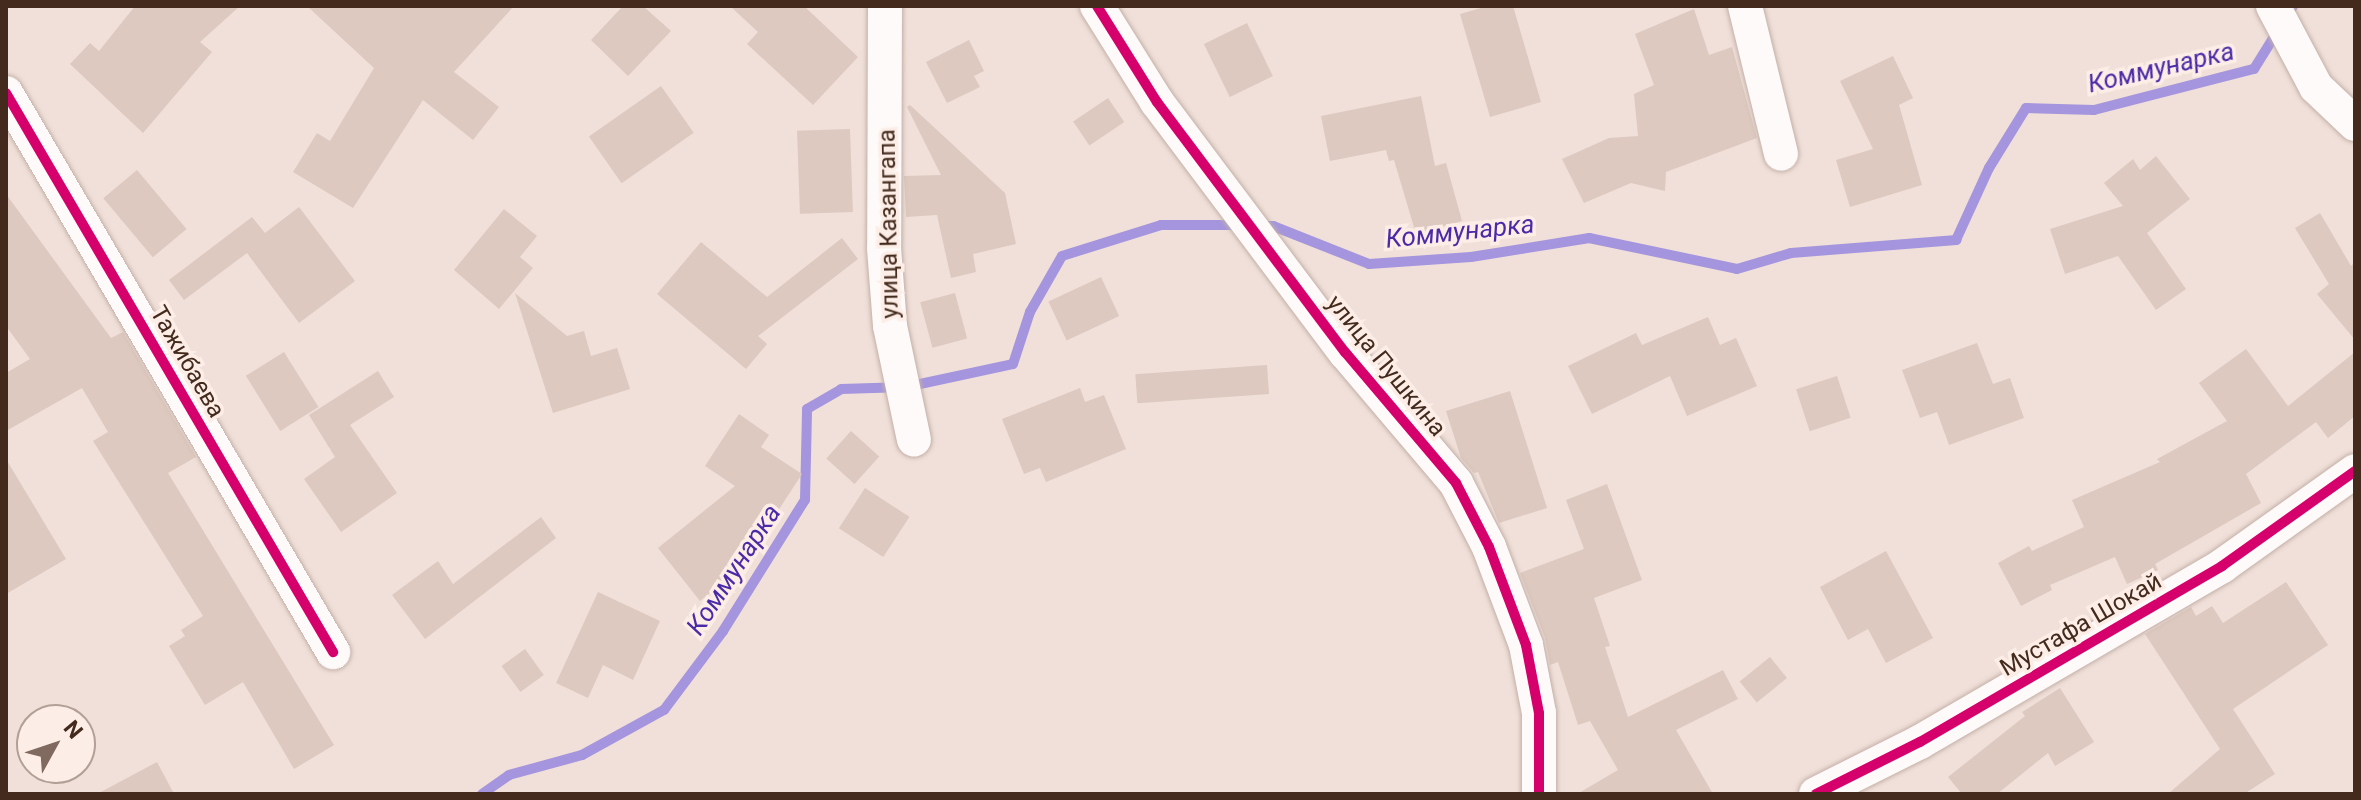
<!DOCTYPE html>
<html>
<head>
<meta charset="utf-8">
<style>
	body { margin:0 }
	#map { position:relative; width:2361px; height:800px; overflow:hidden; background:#f0e0d9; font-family:Roboto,sans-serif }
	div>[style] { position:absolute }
	.stream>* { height:10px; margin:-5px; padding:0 5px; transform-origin:5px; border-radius:5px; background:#a495de }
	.building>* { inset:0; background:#ddc9bf; transform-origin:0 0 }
	.roads { filter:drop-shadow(0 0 2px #c3b0a8) drop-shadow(0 0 2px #c3b0a8) }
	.street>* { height:34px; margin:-17px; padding:0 17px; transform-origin:17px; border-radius:17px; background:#fdfaf9 }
	.cycleway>* { height:10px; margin:-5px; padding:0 5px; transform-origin:5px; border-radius:5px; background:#d6006c }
	span { translate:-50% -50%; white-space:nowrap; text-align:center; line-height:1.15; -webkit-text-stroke:7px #fceee7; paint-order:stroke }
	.street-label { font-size:24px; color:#432a1d }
	.water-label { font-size:26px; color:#4b2aa8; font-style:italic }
	.frame { position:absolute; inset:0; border:8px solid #432a1d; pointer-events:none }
	.north { position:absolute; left:16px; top:704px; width:80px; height:80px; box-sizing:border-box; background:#fceee7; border:2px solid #b2a096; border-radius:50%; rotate:50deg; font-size:22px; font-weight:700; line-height:32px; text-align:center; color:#432a1d }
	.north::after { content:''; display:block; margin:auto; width:28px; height:36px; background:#806a5f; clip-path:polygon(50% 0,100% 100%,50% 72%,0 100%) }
</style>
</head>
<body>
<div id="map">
	<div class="stream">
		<i style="left:1260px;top:226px;width:13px"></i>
		<i style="left:1273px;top:226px;width:103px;rotate:21.6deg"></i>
		<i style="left:1369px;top:264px;width:102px;rotate:-3.9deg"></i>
		<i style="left:1471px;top:257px;width:120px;rotate:-9.1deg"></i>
		<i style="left:1589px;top:238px;width:151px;rotate:11.8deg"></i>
		<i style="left:1737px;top:269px;width:56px;rotate:-16.5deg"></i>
		<i style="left:1791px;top:253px;width:166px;rotate:-4.5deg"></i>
		<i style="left:1956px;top:240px;width:79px;rotate:-65.4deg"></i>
		<i style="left:1989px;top:168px;width:70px;rotate:-58.3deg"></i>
		<i style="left:2026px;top:108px;width:68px;rotate:1.7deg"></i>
		<i style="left:2094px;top:110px;width:165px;rotate:-14.4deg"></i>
		<i style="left:2254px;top:69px;width:74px;rotate:-58.2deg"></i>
		<i style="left:482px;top:794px;width:33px;rotate:-35deg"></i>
		<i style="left:509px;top:775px;width:76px;rotate:-15.3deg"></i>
		<i style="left:582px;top:755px;width:94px;rotate:-28.8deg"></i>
		<i style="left:664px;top:710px;width:99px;rotate:-53.2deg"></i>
		<i style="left:723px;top:631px;width:155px;rotate:-58deg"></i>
		<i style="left:805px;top:500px;width:91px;rotate:-88.7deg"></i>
		<i style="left:807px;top:409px;width:39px;rotate:-30deg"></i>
		<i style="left:841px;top:389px;width:65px;rotate:-1.8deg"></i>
		<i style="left:906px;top:387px;width:109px;rotate:-12.1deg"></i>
		<i style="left:1013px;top:364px;width:55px;rotate:-71.9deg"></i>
		<i style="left:1030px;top:312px;width:64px;rotate:-60.3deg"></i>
		<i style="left:1062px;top:256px;width:104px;rotate:-17.4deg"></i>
		<i style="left:1161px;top:225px;width:79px"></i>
	</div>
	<div class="building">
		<i style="clip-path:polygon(135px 6px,240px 6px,200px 42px,212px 52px,143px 133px,70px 64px,90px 43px,99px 51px)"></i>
		<i style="clip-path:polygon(307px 6px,514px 6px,454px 72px,499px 107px,473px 140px,423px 100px,353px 208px,293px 172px,317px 133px,330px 141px,374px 68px)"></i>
		<i style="clip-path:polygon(623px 6px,643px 6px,671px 31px,628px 76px,591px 40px)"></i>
		<i style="clip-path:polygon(730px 6px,804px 6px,858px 57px,813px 105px,747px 44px,758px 32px)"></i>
		<i style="clip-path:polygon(1488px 6px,1513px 6px,1541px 102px,1490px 117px,1460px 14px)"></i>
		<i style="clip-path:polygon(1694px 9px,1709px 55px,1732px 47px,1757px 138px,1666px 172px,1665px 191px,1631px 183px,1584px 203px,1562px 159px,1609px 138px,1638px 136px,1634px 94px,1654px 85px,1635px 34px)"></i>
		<i style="left:1247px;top:23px;width:59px;height:48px;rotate:64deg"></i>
		<i style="clip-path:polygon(969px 40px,984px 71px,974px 76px,980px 87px,947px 103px,926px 62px)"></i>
		<i style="clip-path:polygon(1893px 56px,1913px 98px,1899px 105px,1922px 185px,1850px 207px,1836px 160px,1873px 149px,1840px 81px)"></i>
		<i style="left:661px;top:86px;width:57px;height:88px;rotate:55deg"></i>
		<i style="clip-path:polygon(1421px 96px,1435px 166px,1446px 163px,1462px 221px,1416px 234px,1394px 160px,1389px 161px,1386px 150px,1330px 161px,1321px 116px)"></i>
		<i style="left:1108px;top:98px;width:29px;height:42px;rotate:56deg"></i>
		<i style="clip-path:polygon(910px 105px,1005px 193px,1016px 244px,973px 254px,976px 272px,951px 278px,937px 215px,906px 217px,904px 176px,941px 175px,907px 107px)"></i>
		<i style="left:850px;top:129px;width:83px;height:53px;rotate:88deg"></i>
		<i style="clip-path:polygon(2156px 156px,2190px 199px,2147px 233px,2186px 289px,2156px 310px,2118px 256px,2065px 274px,2050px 229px,2123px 206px,2104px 183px,2133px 159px,2140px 170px)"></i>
		<i style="left:137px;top:170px;width:77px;height:44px;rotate:50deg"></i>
		<i style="clip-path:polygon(6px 194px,111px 338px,123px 332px,196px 457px,168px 473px,334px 745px,294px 769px,243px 682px,205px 705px,169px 646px,185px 636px,181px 630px,203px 616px,93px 441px,108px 432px,82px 388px,6px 431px,6px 373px,30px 359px,6px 326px)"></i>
		<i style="clip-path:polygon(299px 207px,355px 281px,299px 323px,247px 253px,184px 300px,169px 280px,252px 217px,265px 233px)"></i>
		<i style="clip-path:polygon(504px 209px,537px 236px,520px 257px,533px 268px,499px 309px,454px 270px)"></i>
		<i style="clip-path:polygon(2320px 213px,2351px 266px,2355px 262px,2355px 340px,2317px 294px,2329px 284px,2295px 228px)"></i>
		<i style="clip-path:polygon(842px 238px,858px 259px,758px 336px,767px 344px,746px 369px,657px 294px,701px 242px,767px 297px)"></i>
		<i style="left:1101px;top:277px;width:43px;height:58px;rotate:65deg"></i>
		<i style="clip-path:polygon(515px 293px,567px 336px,584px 331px,591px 356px,617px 348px,630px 389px,553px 413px)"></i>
		<i style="left:955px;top:293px;width:47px;height:36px;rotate:75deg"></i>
		<i style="clip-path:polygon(1708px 317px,1720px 345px,1736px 338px,1757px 386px,1687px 416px,1670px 376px,1592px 414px,1568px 366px,1636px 333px,1642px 345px)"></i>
		<i style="clip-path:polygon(1977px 343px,1993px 384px,2010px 378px,2024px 418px,1949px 445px,1937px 412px,1920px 418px,1902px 370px)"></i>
		<i style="clip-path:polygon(2246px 349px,2288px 406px,2355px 352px,2355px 416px,2328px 438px,2316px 422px,2246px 474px,2261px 503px,2155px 564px,2158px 570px,2127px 584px,2115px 557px,2050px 585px,2052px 590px,2021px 606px,1998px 563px,2029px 546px,2032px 551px,2084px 527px,2072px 500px,2160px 462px,2157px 459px,2227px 421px,2199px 383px)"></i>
		<i style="left:284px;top:352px;width:65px;height:45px;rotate:58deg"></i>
		<i style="left:1267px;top:365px;width:29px;height:132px;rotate:86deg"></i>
		<i style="clip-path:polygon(378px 371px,394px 397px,350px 425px,397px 493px,341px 532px,304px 479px,335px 457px,309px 415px)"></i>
		<i style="left:1837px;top:376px;width:44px;height:43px;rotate:72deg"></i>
		<i style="clip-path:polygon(1080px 388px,1085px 402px,1104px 395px,1126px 449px,1046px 482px,1040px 468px,1024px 474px,1002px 419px)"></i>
		<i style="clip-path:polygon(1510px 391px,1547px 508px,1499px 523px,1478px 472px,1474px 473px,1461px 458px,1446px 411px)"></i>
		<i style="clip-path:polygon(739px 414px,769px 435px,761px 447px,802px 474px,755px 546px,760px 552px,700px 601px,658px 548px,735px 486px,705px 466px)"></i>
		<i style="left:851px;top:431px;width:38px;height:37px;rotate:42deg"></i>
		<i style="clip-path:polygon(6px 459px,66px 559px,6px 594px)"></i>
		<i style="clip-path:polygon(1607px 484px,1642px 580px,1594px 598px,1610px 646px,1605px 647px,1628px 717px,1723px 670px,1738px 699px,1676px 730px,1713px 794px,1577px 794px,1618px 770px,1590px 721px,1578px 725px,1558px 662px,1550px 665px,1545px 638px,1520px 573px,1584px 549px,1566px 500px)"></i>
		<i style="left:865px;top:488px;width:53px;height:48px;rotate:33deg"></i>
		<i style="clip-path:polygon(541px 517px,556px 538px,425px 639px,392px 595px,438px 561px,453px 584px)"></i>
		<i style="clip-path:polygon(1886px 551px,1933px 638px,1886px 663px,1868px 629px,1848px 640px,1820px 587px)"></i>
		<i style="clip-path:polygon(2286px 582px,2328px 645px,2233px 709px,2275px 774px,2244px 794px,2168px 794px,2220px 749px,2145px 634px,2191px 607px,2196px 616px,2212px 606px,2223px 623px)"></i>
		<i style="clip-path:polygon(598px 592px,660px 621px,633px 680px,603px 665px,588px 698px,556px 683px)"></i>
		<i style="left:525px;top:649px;width:32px;height:29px;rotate:54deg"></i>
		<i style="left:1770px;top:657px;width:27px;height:39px;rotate:51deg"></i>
		<i style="clip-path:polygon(2060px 688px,2094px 742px,2055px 766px,2048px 753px,1997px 794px,1962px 794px,1948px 777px,2025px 716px,2022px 712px)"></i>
		<i style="clip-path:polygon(157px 762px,174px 794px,97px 794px)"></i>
	</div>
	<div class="roads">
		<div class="street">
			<i style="left:885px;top:6px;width:242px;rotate:90.2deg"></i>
			<i style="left:884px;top:248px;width:78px;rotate:85.6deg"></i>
			<i style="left:890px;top:326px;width:116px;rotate:78.1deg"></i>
			<i style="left:1097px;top:6px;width:113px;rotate:58deg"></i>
			<i style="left:1157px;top:102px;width:313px;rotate:53.1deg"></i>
			<i style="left:1345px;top:352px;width:172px;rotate:49.7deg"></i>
			<i style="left:1456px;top:483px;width:72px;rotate:62.7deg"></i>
			<i style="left:1489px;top:547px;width:105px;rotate:69.3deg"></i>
			<i style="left:1526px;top:645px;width:69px;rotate:79.2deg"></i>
			<i style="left:1539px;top:713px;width:81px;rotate:90deg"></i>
			<i style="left:1745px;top:6px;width:152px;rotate:76.3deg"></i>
			<i style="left:2273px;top:6px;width:92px;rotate:62deg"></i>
			<i style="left:2316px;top:87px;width:54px;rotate:43.5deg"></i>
			<i style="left:6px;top:93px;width:648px;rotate:59.67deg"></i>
			<i style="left:1816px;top:794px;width:116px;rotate:-26.6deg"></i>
			<i style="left:1920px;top:742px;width:350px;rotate:-30.2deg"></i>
			<i style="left:2222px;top:566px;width:163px;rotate:-35.5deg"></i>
		</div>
	</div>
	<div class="cycleway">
		<i style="left:1097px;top:6px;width:113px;rotate:58deg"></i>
		<i style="left:1157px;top:102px;width:313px;rotate:53.1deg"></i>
		<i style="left:1345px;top:352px;width:172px;rotate:49.7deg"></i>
		<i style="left:1456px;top:483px;width:72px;rotate:62.7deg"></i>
		<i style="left:1489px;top:547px;width:105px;rotate:69.3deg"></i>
		<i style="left:1526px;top:645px;width:69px;rotate:79.2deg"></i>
		<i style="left:1539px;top:713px;width:81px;rotate:90deg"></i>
		<i style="left:6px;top:93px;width:648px;rotate:59.67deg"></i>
		<i style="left:1816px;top:794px;width:116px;rotate:-26.6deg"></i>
		<i style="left:1920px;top:742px;width:350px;rotate:-30.2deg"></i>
		<i style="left:2222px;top:566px;width:163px;rotate:-35.5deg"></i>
	</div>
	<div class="street-label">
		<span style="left:889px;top:224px;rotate:-91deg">улица Казангапа</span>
		<span style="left:187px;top:362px;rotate:60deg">Тажибаева</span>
		<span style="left:1386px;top:366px;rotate:51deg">улица Пушкина</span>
		<span style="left:2081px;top:625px;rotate:-30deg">Мустафа Шокай</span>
	</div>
	<div class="water-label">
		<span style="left:2161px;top:68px;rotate:-13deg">Коммунарка</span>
		<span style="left:1460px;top:232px;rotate:-6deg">Коммунарка</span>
		<span style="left:734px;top:570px;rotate:-57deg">Коммунарка</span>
	</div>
	<div class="frame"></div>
	<div class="north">N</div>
</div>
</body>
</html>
